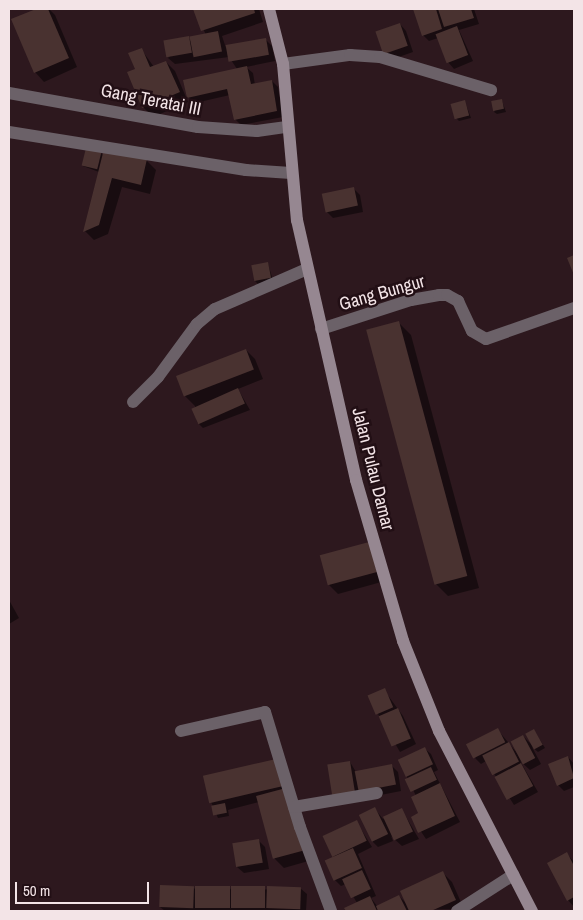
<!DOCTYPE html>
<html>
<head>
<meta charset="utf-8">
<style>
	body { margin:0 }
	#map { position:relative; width:583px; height:920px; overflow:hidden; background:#2d181e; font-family:"Archivo Narrow",sans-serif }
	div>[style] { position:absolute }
	.shadow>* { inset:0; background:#0007 }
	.building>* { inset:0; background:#493230; transform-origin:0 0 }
	.street>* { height:12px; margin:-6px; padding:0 6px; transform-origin:6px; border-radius:6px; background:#6b6168 }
	.secondary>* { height:12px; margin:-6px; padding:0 6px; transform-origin:6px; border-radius:6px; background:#968791 }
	span { translate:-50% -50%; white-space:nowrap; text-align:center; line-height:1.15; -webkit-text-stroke:5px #220f15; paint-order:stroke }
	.street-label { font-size:18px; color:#f3e4e7 }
	.frame { position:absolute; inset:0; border:10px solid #f3e4e7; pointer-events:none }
	.scale { position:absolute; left:15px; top:882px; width:134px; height:22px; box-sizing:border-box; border:2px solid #f3e4e7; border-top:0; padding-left:6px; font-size:15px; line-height:18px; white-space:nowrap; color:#f3e4e7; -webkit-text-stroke:4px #220f15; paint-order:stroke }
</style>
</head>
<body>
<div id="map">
	<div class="shadow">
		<i style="clip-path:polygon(40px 9px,49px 9px,55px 15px,77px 67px,44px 82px,35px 72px,13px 20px)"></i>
		<i style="clip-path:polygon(194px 9px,259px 9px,263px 22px,222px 36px,226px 48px,265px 39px,272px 46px,275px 61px,246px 67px,253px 73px,255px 85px,272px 81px,278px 87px,283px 117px,241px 125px,235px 119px,230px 95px,195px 103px,188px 97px,237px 69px,229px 57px,175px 64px,168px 58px,188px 38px,192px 42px,206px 35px)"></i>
		<i style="clip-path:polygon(414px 9px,474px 9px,479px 24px,459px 30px,473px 61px,454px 69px,448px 62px,438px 38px,429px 41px,423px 35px)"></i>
		<i style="clip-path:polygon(400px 24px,406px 31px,413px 52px,390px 60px,384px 54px)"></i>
		<i style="clip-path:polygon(141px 49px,154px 67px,166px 62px,175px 71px,188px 102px,153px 117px,143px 107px,137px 69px)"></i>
		<i style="clip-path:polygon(502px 101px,506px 112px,497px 114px,494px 112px)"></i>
		<i style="clip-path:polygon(465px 102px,471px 118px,459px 121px,456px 118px)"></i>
		<i style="clip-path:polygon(105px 151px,147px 161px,156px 170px,150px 194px,122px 187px,108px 234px,94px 240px,85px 231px,99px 172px,83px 166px,101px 153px,103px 155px)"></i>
		<i style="clip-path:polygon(354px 189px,360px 195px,363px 212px,333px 218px,327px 212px)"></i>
		<i style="clip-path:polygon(268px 264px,273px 280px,258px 284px,255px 281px)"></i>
		<i style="clip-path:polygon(399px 323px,411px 335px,479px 588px,448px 596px,436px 584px)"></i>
		<i style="clip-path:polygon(246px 350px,255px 359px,263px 379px,238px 389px,250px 410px,203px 428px,197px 422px,195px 406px,185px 396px)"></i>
		<i style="clip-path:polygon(368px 543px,385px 581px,338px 594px,329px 585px)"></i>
		<i style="clip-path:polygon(9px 600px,19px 618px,9px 624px)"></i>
		<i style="clip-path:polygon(384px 690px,403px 716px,416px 744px,400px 752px,378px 714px)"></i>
		<i style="clip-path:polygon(497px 729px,517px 753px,523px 736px,532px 745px,534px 730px,545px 748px,538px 752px,532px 747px,541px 764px,530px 770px,520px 761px,538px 792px,514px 805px,486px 761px,481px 764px,475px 758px)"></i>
		<i style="clip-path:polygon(424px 748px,431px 754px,438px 770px,434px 772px,460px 822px,426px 839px,412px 818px,420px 814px,416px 796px,399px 760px)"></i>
		<i style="clip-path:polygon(568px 757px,574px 764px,574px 787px,564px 791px,558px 785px)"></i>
		<i style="clip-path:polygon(276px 760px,312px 860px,284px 868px,275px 859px,259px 802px,228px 810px,229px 816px,218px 818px,211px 802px)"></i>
		<i style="clip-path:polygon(350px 762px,356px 772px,392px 766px,398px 772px,401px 791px,340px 803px)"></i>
		<i style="clip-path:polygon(375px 809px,383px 819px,402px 810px,419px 839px,402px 846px,391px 836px,393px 841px,378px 847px,372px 841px)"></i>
		<i style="clip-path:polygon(356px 821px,372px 847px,358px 854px,376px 896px,371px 898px,377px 906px,399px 896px,407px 904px,443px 873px,452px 882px,464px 909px,347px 911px,346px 908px,357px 903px,346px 884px,341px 886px,335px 880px,335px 858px,324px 836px)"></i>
		<i style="clip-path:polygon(259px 841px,265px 847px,269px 869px,244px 873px,237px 867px)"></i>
		<i style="clip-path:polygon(567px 854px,574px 862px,574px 907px,568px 900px)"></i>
		<i style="clip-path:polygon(193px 887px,196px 890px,229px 887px,232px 891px,300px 888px,307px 894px,306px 911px,165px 911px,160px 907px)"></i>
	</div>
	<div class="building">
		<i style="clip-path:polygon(36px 9px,48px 9px,69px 58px,34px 73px,11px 19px)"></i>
		<i style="clip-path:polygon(193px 9px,254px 9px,255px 13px,201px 31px)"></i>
		<i style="clip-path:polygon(413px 9px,436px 9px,442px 29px,422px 36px)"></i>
		<i style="clip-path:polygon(438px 9px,471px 9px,474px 18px,444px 27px)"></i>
		<i style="left:400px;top:23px;width:24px;height:26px;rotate:71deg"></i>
		<i style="left:457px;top:26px;width:31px;height:23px;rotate:69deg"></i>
		<i style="left:218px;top:31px;width:21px;height:29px;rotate:79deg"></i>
		<i style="left:189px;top:36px;width:17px;height:26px;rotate:80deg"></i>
		<i style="left:266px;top:38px;width:17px;height:41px;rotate:80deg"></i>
		<i style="clip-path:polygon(142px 48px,150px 67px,166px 61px,180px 92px,142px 108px,127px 72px,135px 69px,128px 53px)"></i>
		<i style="clip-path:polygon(247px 66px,251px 84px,272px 80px,277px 111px,234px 120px,227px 89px,187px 98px,183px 80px)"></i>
		<i style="left:502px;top:99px;width:10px;height:11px;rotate:79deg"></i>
		<i style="left:465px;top:100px;width:16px;height:15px;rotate:75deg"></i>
		<i style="left:86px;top:148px;width:16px;height:18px;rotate:14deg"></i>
		<i style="clip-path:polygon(104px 149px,147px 159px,141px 185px,112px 178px,99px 225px,83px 232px)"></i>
		<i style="left:354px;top:187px;width:19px;height:33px;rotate:78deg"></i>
		<i style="clip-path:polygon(574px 255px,574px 275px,567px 258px)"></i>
		<i style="left:268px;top:262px;width:16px;height:17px;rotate:79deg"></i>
		<i style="left:399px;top:321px;width:264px;height:34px;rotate:75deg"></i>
		<i style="left:246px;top:349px;width:22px;height:75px;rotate:69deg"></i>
		<i style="left:238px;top:388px;width:17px;height:51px;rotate:66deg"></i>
		<i style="left:369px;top:542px;width:31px;height:51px;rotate:75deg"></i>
		<i style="left:385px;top:688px;width:21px;height:19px;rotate:67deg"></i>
		<i style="left:398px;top:708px;width:33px;height:21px;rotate:67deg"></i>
		<i style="left:498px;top:728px;width:16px;height:36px;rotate:63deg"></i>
		<i style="left:534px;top:729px;width:18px;height:10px;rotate:61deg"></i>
		<i style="left:523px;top:735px;width:26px;height:14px;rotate:62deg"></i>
		<i style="left:509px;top:742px;width:22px;height:30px;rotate:63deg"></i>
		<i style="left:425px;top:747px;width:19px;height:30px;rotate:65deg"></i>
		<i style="clip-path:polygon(568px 756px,574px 778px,557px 786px,548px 764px)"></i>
		<i style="left:276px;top:759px;width:28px;height:75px;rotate:77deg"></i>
		<i style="left:350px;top:761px;width:32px;height:23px;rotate:81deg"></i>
		<i style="left:521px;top:763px;width:26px;height:30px;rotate:62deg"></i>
		<i style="left:392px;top:764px;width:21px;height:38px;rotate:79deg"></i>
		<i style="left:431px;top:767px;width:14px;height:29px;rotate:65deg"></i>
		<i style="clip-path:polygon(440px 783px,455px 816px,418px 833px,411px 817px,418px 813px,411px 797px)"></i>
		<i style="left:286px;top:788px;width:65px;height:31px;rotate:75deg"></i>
		<i style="left:225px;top:803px;width:10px;height:14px;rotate:79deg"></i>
		<i style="left:375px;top:807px;width:30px;height:18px;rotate:64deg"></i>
		<i style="left:402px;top:808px;width:26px;height:21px;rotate:65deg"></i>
		<i style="left:357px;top:820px;width:23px;height:38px;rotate:65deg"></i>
		<i style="left:259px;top:839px;width:24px;height:27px;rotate:81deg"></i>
		<i style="left:353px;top:848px;width:22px;height:31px;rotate:66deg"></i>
		<i style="clip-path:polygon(567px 852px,574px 866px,574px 897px,567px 901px,547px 863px)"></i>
		<i style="left:362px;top:870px;width:21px;height:22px;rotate:65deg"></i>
		<i style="clip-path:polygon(443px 871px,456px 900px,431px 911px,409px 911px,400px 891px)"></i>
		<i style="left:160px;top:885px;width:34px;height:22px;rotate:2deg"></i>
		<i style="left:195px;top:886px;width:35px;height:22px"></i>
		<i style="left:231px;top:886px;width:34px;height:22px"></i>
		<i style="left:267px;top:886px;width:34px;height:22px;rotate:2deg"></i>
		<i style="clip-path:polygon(399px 895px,407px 911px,378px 911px,376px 906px)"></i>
		<i style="clip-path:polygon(370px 896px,377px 911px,346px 911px,344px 908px)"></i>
	</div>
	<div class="street">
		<i style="left:283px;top:64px;width:68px;rotate:-7.7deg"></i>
		<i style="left:350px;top:55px;width:30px;rotate:4deg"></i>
		<i style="left:380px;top:57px;width:116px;rotate:16.6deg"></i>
		<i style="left:9px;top:93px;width:192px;rotate:10.2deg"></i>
		<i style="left:198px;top:127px;width:59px;rotate:3.9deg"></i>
		<i style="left:257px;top:131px;width:30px;rotate:-8deg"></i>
		<i style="left:9px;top:132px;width:240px;rotate:9.1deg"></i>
		<i style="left:246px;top:170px;width:45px;rotate:3.8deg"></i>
		<i style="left:321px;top:329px;width:95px;rotate:-17.9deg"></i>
		<i style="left:411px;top:300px;width:28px;rotate:-10deg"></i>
		<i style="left:439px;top:295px;width:8px"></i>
		<i style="left:447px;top:295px;width:13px;rotate:29deg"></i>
		<i style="left:458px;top:301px;width:33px;rotate:65deg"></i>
		<i style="left:472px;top:331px;width:16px;rotate:30deg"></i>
		<i style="left:486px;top:339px;width:93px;rotate:-19.4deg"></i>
		<i style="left:133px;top:402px;width:35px;rotate:-45deg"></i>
		<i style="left:158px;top:377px;width:66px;rotate:-53.7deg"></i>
		<i style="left:197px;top:324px;width:23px;rotate:-40deg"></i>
		<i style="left:215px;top:309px;width:100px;rotate:-23.5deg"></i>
		<i style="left:181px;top:731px;width:86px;rotate:-12.7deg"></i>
		<i style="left:265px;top:712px;width:120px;rotate:73.1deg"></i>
		<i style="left:300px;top:827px;width:90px;rotate:69.7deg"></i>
		<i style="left:294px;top:807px;width:84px;rotate:-9.6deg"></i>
		<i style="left:457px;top:911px;width:67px;rotate:-32.7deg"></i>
	</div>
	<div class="secondary">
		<i style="left:269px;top:9px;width:57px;rotate:75.7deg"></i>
		<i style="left:283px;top:64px;width:157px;rotate:84.9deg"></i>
		<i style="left:297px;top:220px;width:267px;rotate:77.2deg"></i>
		<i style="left:356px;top:480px;width:168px;rotate:73.7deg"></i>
		<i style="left:403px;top:641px;width:97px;rotate:68.2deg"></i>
		<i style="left:439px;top:731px;width:203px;rotate:62.7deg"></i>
	</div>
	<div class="street-label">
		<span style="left:151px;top:100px;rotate:11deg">Gang Teratai III</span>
		<span style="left:382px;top:293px;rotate:-16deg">Gang Bungur</span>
		<span style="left:373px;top:469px;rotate:76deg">Jalan Pulau Damar</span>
	</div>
	<div class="frame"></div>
	<div class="scale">50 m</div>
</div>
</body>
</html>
